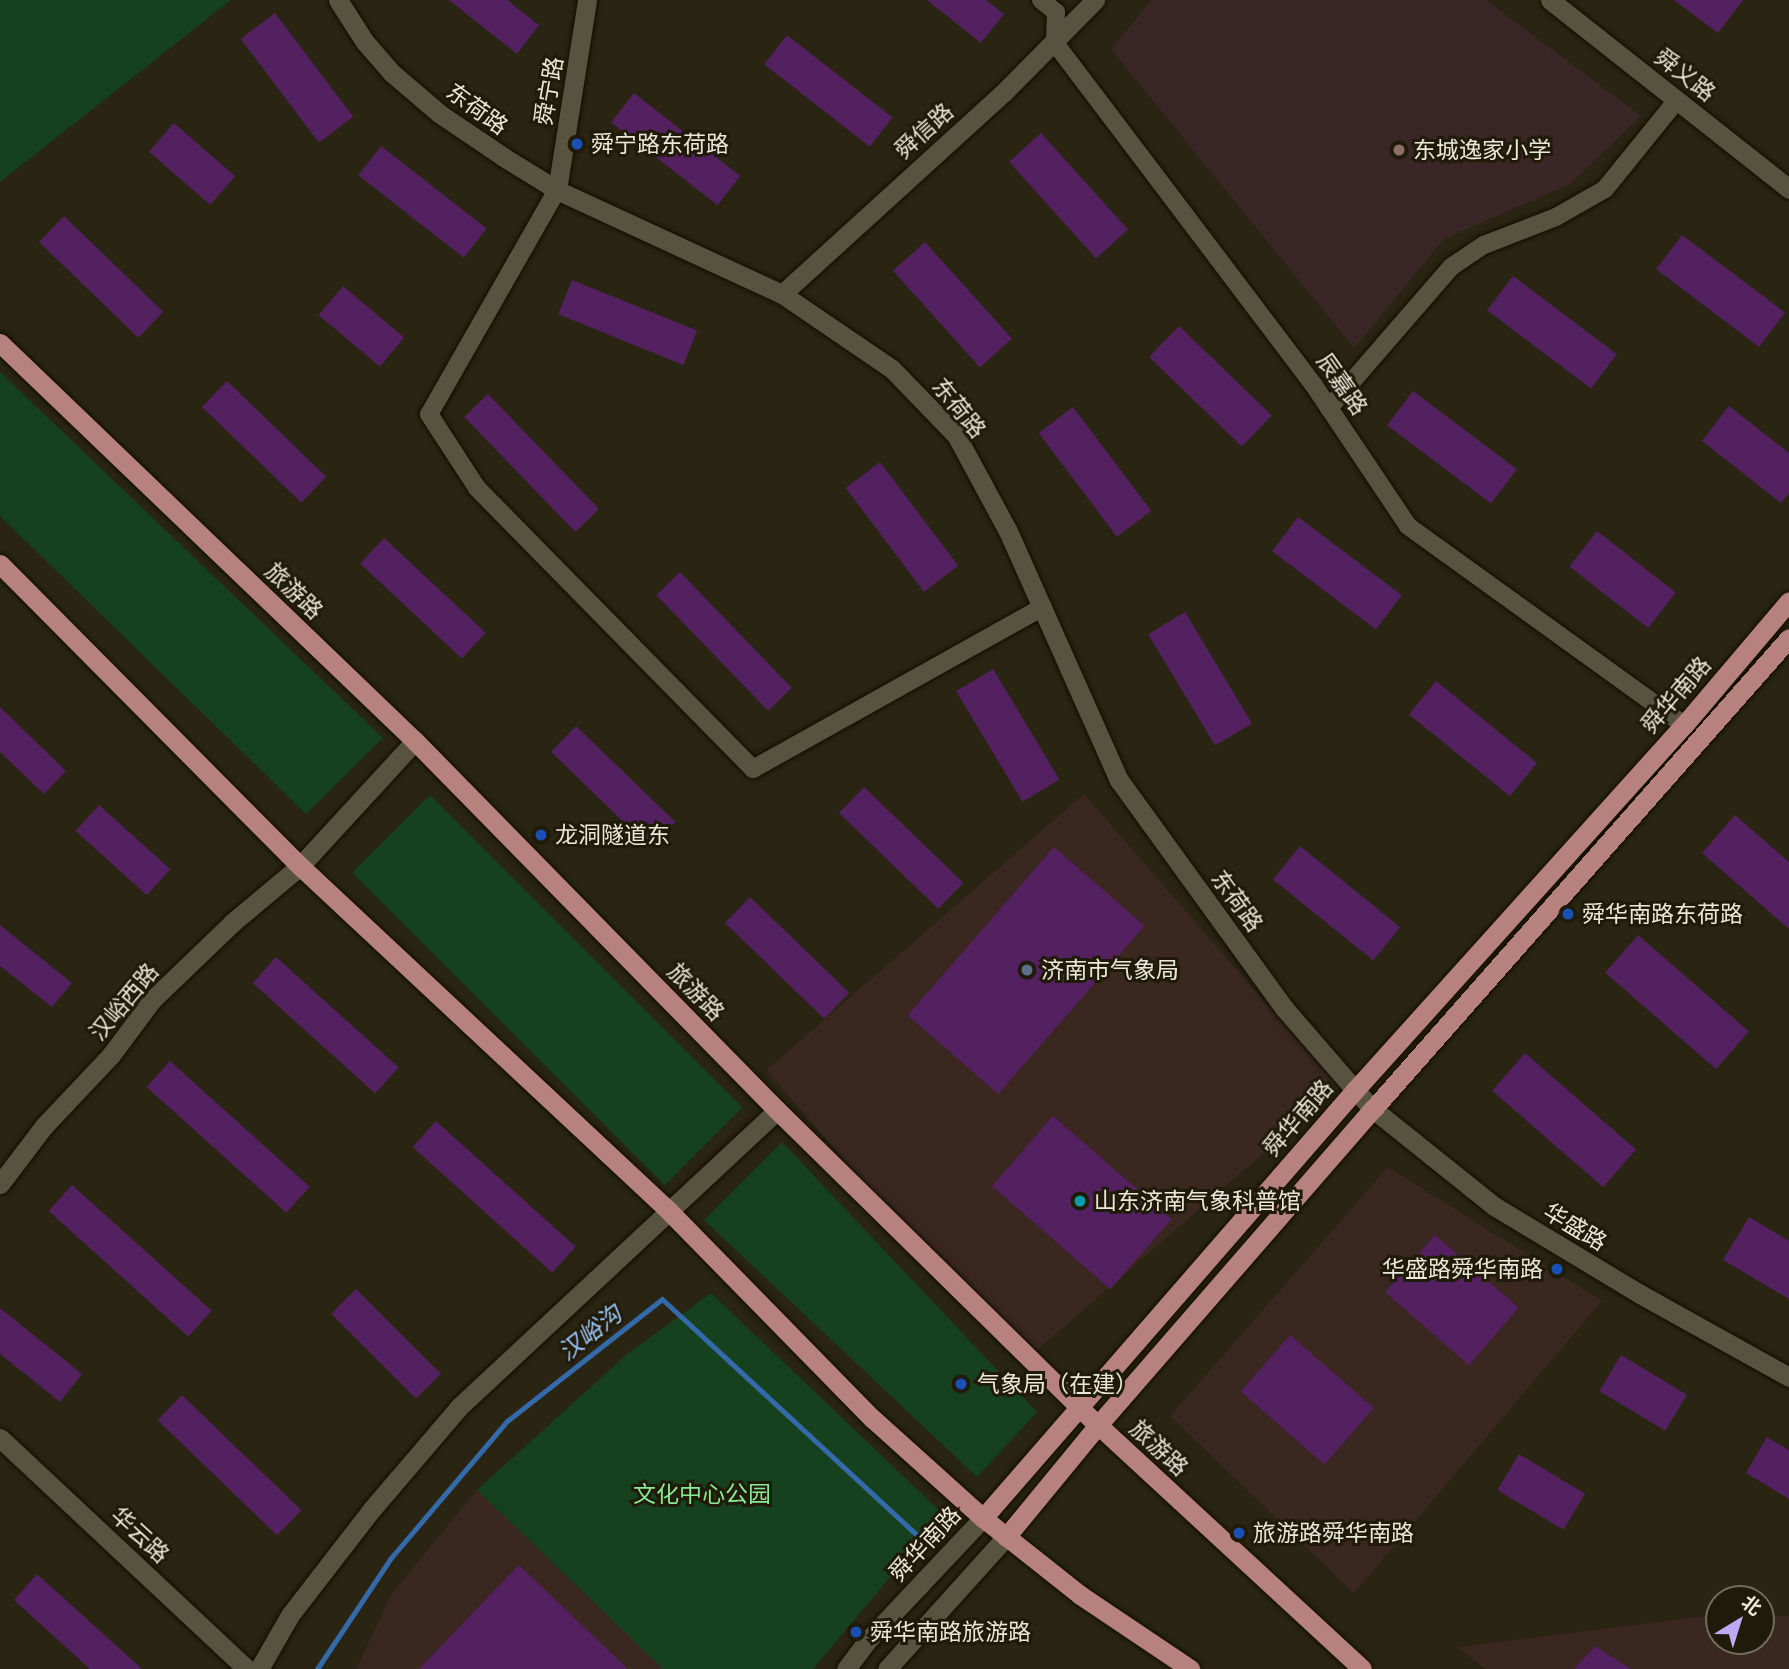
<!DOCTYPE html>
<html>
<head>
<meta charset="utf-8">
<style>
	body { margin:0 }
	#map { position:relative; width:1789px; height:1669px; overflow:hidden; background:#292512; font-family:Raleway,"Noto Sans SC",sans-serif }
	div>[style] { position:absolute }
	.commercial>* { inset:0; background:#392720; transform-origin:0 0 }
	.education>* { inset:0; background:#3a2627 }
	.green>* { inset:0; background:#16411e; transform-origin:0 0 }
	.stream>* { height:5px; margin:-2.5px; padding:0 2.5px; transform-origin:2.5px; border-radius:2.5px; background:#3469aa }
	.building>* { inset:0; background:#532060; transform-origin:0 0 }
	.roads { filter:drop-shadow(0 0 2px #120d00) drop-shadow(0 0 2px #120d00) }
	.minor>* { height:18px; margin:-9px; padding:0 9px; transform-origin:9px; border-radius:9px; background:#58533f }
	.tertiary>* { height:19px; margin:-9.5px; padding:0 9.5px; transform-origin:9.5px; border-radius:9.5px; background:#58533f }
	.secondary>* { height:19px; margin:-9.5px; padding:0 9.5px; transform-origin:9.5px; border-radius:9.5px; background:#58533f }
	.primary>* { height:19px; margin:-9.5px; padding:0 9.5px; transform-origin:9.5px; border-radius:9.5px; background:#b7827e }
	.dots>* { width:19px; height:19px; translate:-50% -50%; box-sizing:border-box; border:4px solid #201b08; border-radius:50% }
	span { translate:-50% -50%; white-space:nowrap; text-align:center; line-height:1.15; -webkit-text-stroke:6px #201b08; paint-order:stroke }
	.street-label { font-size:23px; color:#eae7db }
	.poi-label { font-size:23px; color:#eae7db }
	.left { translate:0 -50%; text-align:left }
	.right { translate:-100% -50%; text-align:right }
	.park-label { font-size:23px; color:#88ea96 }
	.water-label { font-size:24px; color:#9dc7fd; font-style:italic }
	.north { position:absolute; left:1705px; top:1585px; width:70px; height:70px; box-sizing:border-box; background:#201b08; border:2px solid #716d5c; border-radius:50%; rotate:38deg; font-size:19px; font-weight:700; line-height:28px; text-align:center; color:#eae7db }
	.north::after { content:''; display:block; margin:auto; width:24px; height:32px; background:#bfa9f4; clip-path:polygon(50% 0,100% 100%,50% 72%,0 100%) }
</style>
</head>
<body>
<div id="map">
	<div class="commercial">
		<i style="left:1084px;top:794px;width:389px;height:421px;rotate:49deg"></i>
		<i style="clip-path:polygon(1388px 1167px,1602px 1301px,1354px 1593px,1170px 1416px)"></i>
		<i style="clip-path:polygon(477px 1490px,490px 1502px,664px 1669px,356px 1669px,392px 1593px)"></i>
		<i style="clip-path:polygon(1705px 1616px,1719px 1616px,1719px 1641px,1761px 1641px,1761px 1616px,1789px 1616px,1789px 1669px,1486px 1669px,1457px 1647px)"></i>
	</div>
	<div class="education">
		<i style="clip-path:polygon(1152px 0,1486px 0,1641px 116px,1570px 184px,1444px 239px,1354px 348px,1111px 49px)"></i>
	</div>
	<div class="green">
		<i style="clip-path:polygon(0 0,231px 0,0 182px)"></i>
		<i style="clip-path:polygon(0 372px,383px 738px,306px 814px,0 516px)"></i>
		<i style="left:430px;top:795px;width:442px;height:110px;rotate:45deg"></i>
		<i style="clip-path:polygon(782px 1142px,1037px 1412px,977px 1477px,704px 1220px)"></i>
		<i style="clip-path:polygon(711px 1293px,943px 1514px,813px 1669px,663px 1669px,477px 1490px,626px 1355px)"></i>
	</div>
	<div class="stream">
		<i style="left:317px;top:1669px;width:132px;rotate:-56.4deg"></i>
		<i style="left:390px;top:1559px;width:181px;rotate:-49.7deg"></i>
		<i style="left:507px;top:1421px;width:197px;rotate:-38.2deg"></i>
		<i style="left:662px;top:1299px;width:353px;rotate:42.8deg"></i>
	</div>
	<div class="building">
		<i style="clip-path:polygon(449px 0,507px 0,539px 25px,517px 54px)"></i>
		<i style="clip-path:polygon(927px 0,986px 0,1004px 14px,981px 43px)"></i>
		<i style="clip-path:polygon(1674px 0,1743px 0,1718px 33px)"></i>
		<i style="left:275px;top:13px;width:130px;height:43px;rotate:53deg"></i>
		<i style="left:787px;top:35px;width:134px;height:37px;rotate:38deg"></i>
		<i style="left:634px;top:93px;width:135px;height:37px;rotate:38deg"></i>
		<i style="left:174px;top:123px;width:81px;height:38px;rotate:41deg"></i>
		<i style="left:1041px;top:133px;width:130px;height:43px;rotate:48deg"></i>
		<i style="left:381px;top:146px;width:134px;height:37px;rotate:38deg"></i>
		<i style="left:64px;top:216px;width:138px;height:36px;rotate:44deg"></i>
		<i style="left:1682px;top:235px;width:129px;height:43px;rotate:37deg"></i>
		<i style="left:925px;top:242px;width:130px;height:43px;rotate:48deg"></i>
		<i style="left:1513px;top:276px;width:130px;height:43px;rotate:37deg"></i>
		<i style="left:572px;top:280px;width:135px;height:37px;rotate:22deg"></i>
		<i style="left:343px;top:286px;width:80px;height:38px;rotate:40deg"></i>
		<i style="left:1179px;top:326px;width:129px;height:43px;rotate:44deg"></i>
		<i style="left:227px;top:381px;width:138px;height:36px;rotate:44deg"></i>
		<i style="left:1413px;top:391px;width:130px;height:43px;rotate:37deg"></i>
		<i style="left:488px;top:394px;width:160px;height:33px;rotate:46deg"></i>
		<i style="clip-path:polygon(1729px 406px,1789px 453px,1789px 493px,1781px 503px,1702px 441px)"></i>
		<i style="left:1073px;top:407px;width:130px;height:43px;rotate:53deg"></i>
		<i style="left:880px;top:462px;width:130px;height:43px;rotate:53deg"></i>
		<i style="left:1298px;top:517px;width:130px;height:43px;rotate:37deg"></i>
		<i style="left:1597px;top:531px;width:100px;height:45px;rotate:38deg"></i>
		<i style="left:384px;top:538px;width:139px;height:35px;rotate:43deg"></i>
		<i style="left:680px;top:572px;width:161px;height:33px;rotate:46deg"></i>
		<i style="left:1185px;top:612px;width:130px;height:43px;rotate:59deg"></i>
		<i style="left:993px;top:669px;width:129px;height:43px;rotate:59deg"></i>
		<i style="left:1436px;top:681px;width:130px;height:43px;rotate:39deg"></i>
		<i style="clip-path:polygon(0 707px,66px 771px,44px 794px,0 752px)"></i>
		<i style="left:576px;top:726px;width:138px;height:36px;rotate:44deg"></i>
		<i style="left:864px;top:787px;width:138px;height:36px;rotate:44deg"></i>
		<i style="left:99px;top:805px;width:96px;height:35px;rotate:42deg"></i>
		<i style="clip-path:polygon(1735px 815px,1789px 862px,1789px 929px,1702px 853px)"></i>
		<i style="left:1300px;top:846px;width:129px;height:43px;rotate:39deg"></i>
		<i style="left:1054px;top:847px;width:120px;height:223px;rotate:41deg"></i>
		<i style="left:750px;top:897px;width:138px;height:36px;rotate:44deg"></i>
		<i style="clip-path:polygon(0 925px,72px 983px,52px 1007px,0 966px)"></i>
		<i style="left:1638px;top:935px;width:147px;height:50px;rotate:41deg"></i>
		<i style="left:276px;top:957px;width:165px;height:35px;rotate:42deg"></i>
		<i style="left:1525px;top:1053px;width:147px;height:50px;rotate:41deg"></i>
		<i style="left:170px;top:1061px;width:188px;height:35px;rotate:42deg"></i>
		<i style="left:1053px;top:1116px;width:157px;height:93px;rotate:41deg"></i>
		<i style="left:436px;top:1121px;width:188px;height:35px;rotate:42deg"></i>
		<i style="left:72px;top:1185px;width:188px;height:35px;rotate:42deg"></i>
		<i style="clip-path:polygon(1749px 1217px,1789px 1241px,1789px 1299px,1723px 1260px)"></i>
		<i style="left:1435px;top:1235px;width:111px;height:76px;rotate:41deg"></i>
		<i style="left:356px;top:1289px;width:120px;height:35px;rotate:45deg"></i>
		<i style="clip-path:polygon(0 1308px,82px 1374px,60px 1402px,0 1354px)"></i>
		<i style="left:1290px;top:1335px;width:111px;height:75px;rotate:41deg"></i>
		<i style="left:1621px;top:1355px;width:77px;height:42px;rotate:31deg"></i>
		<i style="left:182px;top:1395px;width:166px;height:35px;rotate:44deg"></i>
		<i style="clip-path:polygon(1767px 1437px,1789px 1450px,1789px 1499px,1746px 1473px)"></i>
		<i style="left:1519px;top:1454px;width:77px;height:42px;rotate:31deg"></i>
		<i style="clip-path:polygon(519px 1565px,628px 1669px,419px 1669px)"></i>
		<i style="clip-path:polygon(37px 1574px,142px 1669px,90px 1669px,14px 1600px)"></i>
		<i style="clip-path:polygon(1595px 1646px,1631px 1669px,1574px 1669px)"></i>
	</div>
	<div class="roads">
		<div class="minor">
			<i style="left:1041px;top:0;width:19px;rotate:39deg"></i>
			<i style="left:1056px;top:12px;width:31px;rotate:92deg"></i>
			<i style="left:1055px;top:43px;width:428px;rotate:52.9deg"></i>
			<i style="left:1313px;top:384px;width:171px;rotate:56.2deg"></i>
			<i style="left:1408px;top:526px;width:340px;rotate:35.8deg"></i>
			<i style="left:557px;top:190px;width:258px;rotate:119.7deg"></i>
			<i style="left:429px;top:414px;width:88px;rotate:57deg"></i>
			<i style="left:477px;top:488px;width:394px;rotate:45.5deg"></i>
			<i style="left:753px;top:769px;width:332px;rotate:-29.2deg"></i>
			<i style="left:1329px;top:408px;width:186px;rotate:-49.1deg"></i>
			<i style="left:1451px;top:267px;width:40px;rotate:-34deg"></i>
			<i style="left:1484px;top:245px;width:77px;rotate:-21.3deg"></i>
			<i style="left:1556px;top:217px;width:56px;rotate:-29.7deg"></i>
			<i style="left:1605px;top:189px;width:114px;rotate:-51deg"></i>
		</div>
		<div class="tertiary">
			<i style="left:338px;top:0;width:50px;rotate:57.3deg"></i>
			<i style="left:365px;top:42px;width:41px;rotate:48.9deg"></i>
			<i style="left:392px;top:73px;width:63px;rotate:40.5deg"></i>
			<i style="left:440px;top:114px;width:78px;rotate:34.1deg"></i>
			<i style="left:505px;top:158px;width:61px;rotate:31.6deg"></i>
			<i style="left:557px;top:190px;width:248px;rotate:24.8deg"></i>
			<i style="left:782px;top:294px;width:133px;rotate:34.3deg"></i>
			<i style="left:892px;top:369px;width:92px;rotate:45.9deg"></i>
			<i style="left:956px;top:435px;width:109px;rotate:61.6deg"></i>
			<i style="left:1008px;top:531px;width:273px;rotate:66deg"></i>
			<i style="left:1119px;top:780px;width:281px;rotate:54.1deg"></i>
			<i style="left:1284px;top:1008px;width:108px;rotate:49.1deg"></i>
			<i style="left:1355px;top:1090px;width:26px;rotate:47deg"></i>
			<i style="left:1373px;top:1109px;width:155px;rotate:38.7deg"></i>
			<i style="left:1494px;top:1206px;width:170px;rotate:31.1deg"></i>
			<i style="left:1640px;top:1294px;width:171px;rotate:29.1deg"></i>
			<i style="left:1550px;top:0;width:305px;rotate:38.3deg"></i>
			<i style="left:557px;top:190px;width:192px;rotate:-81deg"></i>
			<i style="left:782px;top:294px;width:299px;rotate:-42.3deg"></i>
			<i style="left:1003px;top:93px;width:131px;rotate:-45.3deg"></i>
			<i style="left:0;top:1184px;width:73px;rotate:-52.8deg"></i>
			<i style="left:44px;top:1126px;width:98px;rotate:-46.7deg"></i>
			<i style="left:111px;top:1055px;width:69px;rotate:-53.3deg"></i>
			<i style="left:152px;top:1000px;width:112px;rotate:-43.9deg"></i>
			<i style="left:233px;top:922px;width:87px;rotate:-39.9deg"></i>
			<i style="left:300px;top:866px;width:170px;rotate:-47.4deg"></i>
			<i style="left:0;top:1438px;width:338px;rotate:43.1deg"></i>
			<i style="left:259px;top:1669px;width:62px;rotate:-60.1deg"></i>
			<i style="left:290px;top:1615px;width:134px;rotate:-52.3deg"></i>
			<i style="left:372px;top:1509px;width:134px;rotate:-49.5deg"></i>
			<i style="left:459px;top:1407px;width:435px;rotate:-43deg"></i>
		</div>
		<div class="secondary">
			<i style="left:846px;top:1669px;width:34px;rotate:-53deg"></i>
			<i style="left:866px;top:1642px;width:170px;rotate:-46.7deg"></i>
			<i style="left:887px;top:1669px;width:178px;rotate:-48deg"></i>
		</div>
		<div class="primary">
			<i style="left:0;top:343px;width:575px;rotate:43.8deg"></i>
			<i style="left:415px;top:741px;width:517px;rotate:45.55deg"></i>
			<i style="left:777px;top:1110px;width:450px;rotate:44.5deg"></i>
			<i style="left:1098px;top:1425px;width:359px;rotate:42.7deg"></i>
			<i style="left:0;top:564px;width:426px;rotate:45.2deg"></i>
			<i style="left:300px;top:866px;width:504px;rotate:43.07deg"></i>
			<i style="left:668px;top:1210px;width:293px;rotate:45.6deg"></i>
			<i style="left:873px;top:1419px;width:148px;rotate:42deg"></i>
			<i style="left:983px;top:1518px;width:124px;rotate:38.4deg"></i>
			<i style="left:1080px;top:1595px;width:133px;rotate:33.9deg"></i>
			<i style="left:983px;top:1518px;width:567px;rotate:-49deg"></i>
			<i style="left:1355px;top:1090px;width:491px;rotate:-48deg"></i>
			<i style="left:1684px;top:725px;width:162px;rotate:-49.7deg"></i>
			<i style="left:1006px;top:1537px;width:145px;rotate:-50.6deg"></i>
			<i style="left:1098px;top:1425px;width:419px;rotate:-49deg"></i>
			<i style="left:1373px;top:1109px;width:628px;rotate:-48.55deg"></i>
		</div>
	</div>
	<div class="dots">
		<i style="left:577px;top:144px;background:#1a4fb4"></i>
		<i style="left:1399px;top:150px;background:#8d6e63"></i>
		<i style="left:541px;top:835px;background:#1a4fb4"></i>
		<i style="left:1568px;top:914px;background:#1a4fb4"></i>
		<i style="left:1027px;top:970px;background:#5c6f8a"></i>
		<i style="left:1080px;top:1201px;background:#0f9aa8"></i>
		<i style="left:1557px;top:1269px;background:#1a4fb4"></i>
		<i style="left:961px;top:1384px;background:#1a4fb4"></i>
		<i style="left:1239px;top:1533px;background:#1a4fb4"></i>
		<i style="left:856px;top:1632px;background:#1a4fb4"></i>
	</div>
	<div class="street-label">
		<span style="left:1685px;top:75px;rotate:38deg">舜义路</span>
		<span style="left:549px;top:91px;rotate:-80deg">舜宁路</span>
		<span style="left:477px;top:109px;rotate:36deg">东荷路</span>
		<span style="left:924px;top:131px;rotate:-42deg">舜信路</span>
		<span style="left:1342px;top:384px;rotate:55deg">辰嘉路</span>
		<span style="left:959px;top:408px;rotate:51deg">东荷路</span>
		<span style="left:294px;top:591px;rotate:44deg">旅游路</span>
		<span style="left:1676px;top:695px;rotate:-49deg">舜华南路</span>
		<span style="left:1237px;top:901px;rotate:54deg">东荷路</span>
		<span style="left:696px;top:992px;rotate:46deg">旅游路</span>
		<span style="left:124px;top:1002px;rotate:-50deg">汉峪西路</span>
		<span style="left:1298px;top:1118px;rotate:-49deg">舜华南路</span>
		<span style="left:1575px;top:1227px;rotate:31deg">华盛路</span>
		<span style="left:1159px;top:1448px;rotate:43deg">旅游路</span>
		<span style="left:140px;top:1535px;rotate:43deg">华云路</span>
		<span style="left:925px;top:1544px;rotate:-47deg">舜华南路</span>
	</div>
	<div class="poi-label">
		<span class="left" style="left:591px;top:144px">舜宁路东荷路</span>
		<span class="left" style="left:1413px;top:150px">东城逸家小学</span>
		<span class="left" style="left:555px;top:835px">龙洞隧道东</span>
		<span class="left" style="left:1582px;top:914px">舜华南路东荷路</span>
		<span class="left" style="left:1041px;top:970px">济南市气象局</span>
		<span class="left" style="left:1094px;top:1201px">山东济南气象科普馆</span>
		<span class="right" style="left:1543px;top:1269px">华盛路舜华南路</span>
		<span class="left" style="left:977px;top:1384px">气象局（在建）</span>
		<span class="left" style="left:1253px;top:1533px">旅游路舜华南路</span>
		<span class="left" style="left:870px;top:1632px">舜华南路旅游路</span>
	</div>
	<div class="park-label">
		<span style="left:702px;top:1494px">文化中心公园</span>
	</div>
	<div class="water-label">
		<span style="left:590px;top:1333px;rotate:-38deg">汉峪沟</span>
	</div>
	<div class="north">北</div>
</div>
</body>
</html>
